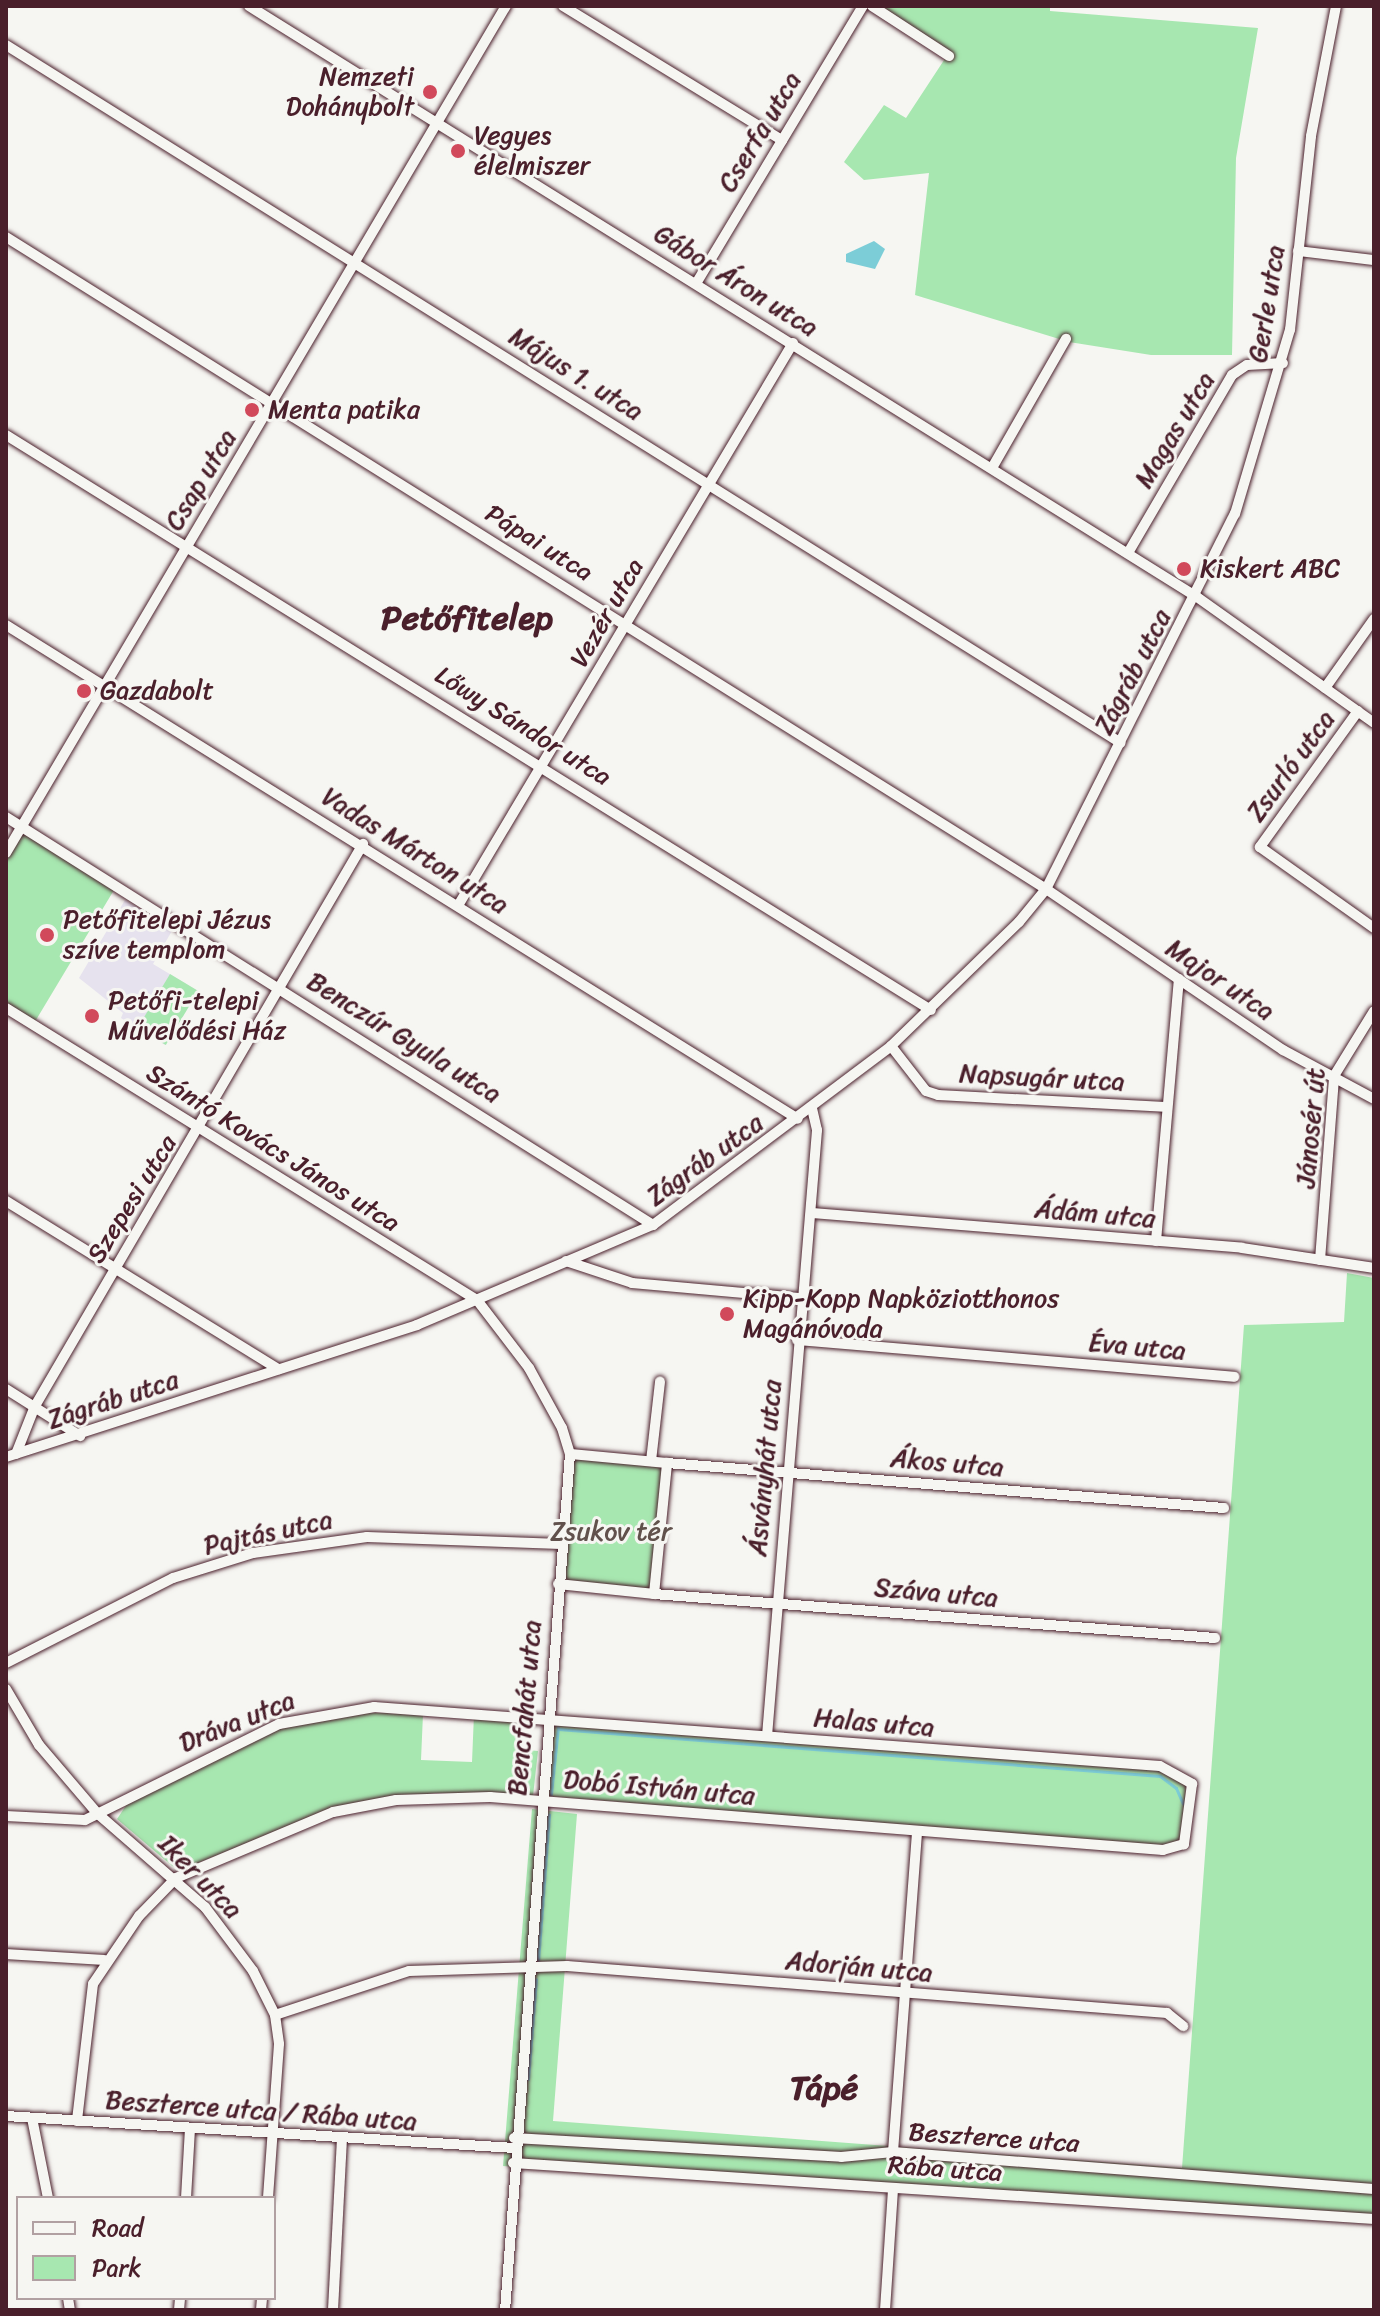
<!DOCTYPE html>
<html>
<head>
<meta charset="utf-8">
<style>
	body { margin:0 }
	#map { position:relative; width:1380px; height:2316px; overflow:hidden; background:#f6f6f2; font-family:Sriracha,sans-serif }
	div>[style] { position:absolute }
	.built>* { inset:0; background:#e6e2ee }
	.green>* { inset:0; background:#a7e7b0; transform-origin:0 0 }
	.water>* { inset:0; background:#7ccdd7 }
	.stream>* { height:3px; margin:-1.5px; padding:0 1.5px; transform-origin:1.5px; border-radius:1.5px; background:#7ccdd7 }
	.roads { filter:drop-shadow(0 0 2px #4a1f2b) drop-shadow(0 0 2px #4a1f2b) }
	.minor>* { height:10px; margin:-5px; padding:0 5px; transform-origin:5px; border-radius:5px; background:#f6f6f2 }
	.dots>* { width:22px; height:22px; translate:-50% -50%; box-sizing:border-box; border:4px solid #f6f6f2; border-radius:50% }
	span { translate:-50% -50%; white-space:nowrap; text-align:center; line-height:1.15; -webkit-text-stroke:6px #f6f6f2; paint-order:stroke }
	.poi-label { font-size:26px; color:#4a1f2b }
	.right { translate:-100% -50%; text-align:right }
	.left { translate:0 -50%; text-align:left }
	.street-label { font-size:26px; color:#4a1f2b }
	.park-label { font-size:26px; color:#61514c }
	.district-label { font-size:34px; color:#4a1f2b; font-weight:700 }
	.frame { position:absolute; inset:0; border:8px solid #4a1f2b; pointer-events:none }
	.legend { position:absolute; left:16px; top:2196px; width:260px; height:104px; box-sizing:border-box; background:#f6f6f2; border:2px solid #b1a0a2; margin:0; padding:10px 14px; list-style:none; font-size:24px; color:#4a1f2b }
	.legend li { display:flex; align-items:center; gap:16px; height:40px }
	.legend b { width:40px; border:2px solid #b1a0a2 }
</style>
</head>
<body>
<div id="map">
	<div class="built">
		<i style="clip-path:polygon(125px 900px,173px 929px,153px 964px,198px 991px,165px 1045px,121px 1018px,123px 1013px,79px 978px)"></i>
	</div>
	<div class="green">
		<i style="clip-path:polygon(881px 6px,1050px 6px,1050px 11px,1258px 28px,1236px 158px,1232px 355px,1151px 355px,1069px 342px,915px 295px,929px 173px,864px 180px,844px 162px,884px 105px,906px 118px,950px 51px)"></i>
		<i style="clip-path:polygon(22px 826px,117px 885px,33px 1025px,6px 1008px,6px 853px)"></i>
		<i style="left:170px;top:974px;width:33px;height:63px;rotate:31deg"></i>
		<i style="clip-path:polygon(1347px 1273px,1374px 1278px,1374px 2224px,503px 2166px,532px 1809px,577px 1814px,553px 2121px,1182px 2168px,1244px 1325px,1344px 1322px)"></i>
		<i style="left:570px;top:1454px;width:97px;height:131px;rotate:5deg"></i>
		<i style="clip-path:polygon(351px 1712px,423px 1714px,421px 1760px,472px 1762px,474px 1714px,521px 1719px,517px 1749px,538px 1751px,533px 1796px,435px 1793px,333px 1808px,178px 1871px,117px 1819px,129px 1801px,275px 1730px)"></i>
		<i style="clip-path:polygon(553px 1722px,1161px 1768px,1186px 1782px,1184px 1834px,1180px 1842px,1160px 1847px,546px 1796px)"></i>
	</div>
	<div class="water">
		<i style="clip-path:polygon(874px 241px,885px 249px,875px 269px,846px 262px,846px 254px)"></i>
	</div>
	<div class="stream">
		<i style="left:558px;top:1729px;width:604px;rotate:4.46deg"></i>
		<i style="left:1160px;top:1776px;width:20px;rotate:37deg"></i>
		<i style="left:1176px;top:1788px;width:17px;rotate:66deg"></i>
		<i style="left:551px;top:1794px;width:67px;rotate:-84deg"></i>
		<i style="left:538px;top:1962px;width:148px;rotate:-85.7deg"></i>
		<i style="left:528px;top:2079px;width:100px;rotate:-85.4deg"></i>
	</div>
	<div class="roads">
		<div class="minor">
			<i style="left:249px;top:6px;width:1117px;rotate:31.94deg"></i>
			<i style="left:1197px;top:597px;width:217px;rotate:35.4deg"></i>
			<i style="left:563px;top:6px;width:257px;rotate:31.5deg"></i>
			<i style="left:872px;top:6px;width:92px;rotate:33deg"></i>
			<i style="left:6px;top:45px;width:1315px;rotate:32.05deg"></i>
			<i style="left:6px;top:237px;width:1227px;rotate:32.08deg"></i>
			<i style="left:1046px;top:889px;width:287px;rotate:34.2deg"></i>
			<i style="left:1283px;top:1050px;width:103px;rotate:28.3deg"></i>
			<i style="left:1298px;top:251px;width:77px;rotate:6.8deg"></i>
			<i style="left:697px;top:282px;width:322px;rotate:-59deg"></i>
			<i style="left:6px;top:435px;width:1089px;rotate:31.87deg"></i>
			<i style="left:992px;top:468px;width:149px;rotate:-60.2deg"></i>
			<i style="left:1128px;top:553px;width:206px;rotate:-59.7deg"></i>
			<i style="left:1232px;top:375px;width:18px;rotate:-34deg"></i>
			<i style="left:1247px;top:365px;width:36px;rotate:-3deg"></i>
			<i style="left:6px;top:625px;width:933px;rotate:31.95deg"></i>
			<i style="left:1325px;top:688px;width:85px;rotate:-54.6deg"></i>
			<i style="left:1358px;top:711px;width:168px;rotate:125.8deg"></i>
			<i style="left:1260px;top:847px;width:140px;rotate:35.4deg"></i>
			<i style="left:6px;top:817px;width:765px;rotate:32.24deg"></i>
			<i style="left:6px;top:853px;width:984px;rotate:-59.45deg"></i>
			<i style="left:459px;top:904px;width:653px;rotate:-59.23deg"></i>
			<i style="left:6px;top:1008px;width:554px;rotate:31.8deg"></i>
			<i style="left:477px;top:1300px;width:86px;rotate:52.6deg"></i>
			<i style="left:529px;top:1368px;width:68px;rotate:61.2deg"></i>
			<i style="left:562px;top:1428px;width:27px;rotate:73deg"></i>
			<i style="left:570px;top:1454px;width:858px;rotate:94.34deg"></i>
			<i style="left:891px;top:1046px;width:57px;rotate:52.1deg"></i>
			<i style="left:926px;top:1091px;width:13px;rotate:18deg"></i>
			<i style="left:938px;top:1095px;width:227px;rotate:3deg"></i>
			<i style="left:6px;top:1201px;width:320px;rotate:31.7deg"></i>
			<i style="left:811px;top:1213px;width:432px;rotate:4.6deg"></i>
			<i style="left:1242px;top:1248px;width:134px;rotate:8.6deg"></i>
			<i style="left:1156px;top:1241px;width:263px;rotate:-85deg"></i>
			<i style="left:1320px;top:1260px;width:185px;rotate:-85.6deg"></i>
			<i style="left:1334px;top:1076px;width:76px;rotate:-58.4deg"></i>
			<i style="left:566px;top:1261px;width:70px;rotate:18.4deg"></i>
			<i style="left:632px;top:1283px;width:170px;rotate:5.1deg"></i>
			<i style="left:797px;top:1340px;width:439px;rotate:4.8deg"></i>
			<i style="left:6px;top:1389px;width:88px;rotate:32.4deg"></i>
			<i style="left:16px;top:1454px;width:52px;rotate:-68.4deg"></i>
			<i style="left:35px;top:1406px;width:651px;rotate:-59.73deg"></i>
			<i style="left:6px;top:1457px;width:432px;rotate:-17.8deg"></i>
			<i style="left:417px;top:1325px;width:256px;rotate:-23deg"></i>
			<i style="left:653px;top:1225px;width:298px;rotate:-36.9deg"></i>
			<i style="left:891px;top:1046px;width:178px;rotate:-44.1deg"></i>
			<i style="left:1019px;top:922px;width:43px;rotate:-50.7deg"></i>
			<i style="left:1046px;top:889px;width:420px;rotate:-63.3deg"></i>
			<i style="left:1235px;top:514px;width:192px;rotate:-73.4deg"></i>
			<i style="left:1290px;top:330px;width:195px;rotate:-83.8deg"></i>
			<i style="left:1311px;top:136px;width:132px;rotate:-79.1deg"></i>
			<i style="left:651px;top:1461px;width:80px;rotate:-83.5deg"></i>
			<i style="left:667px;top:1463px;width:559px;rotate:4.62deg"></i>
			<i style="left:558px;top:1584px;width:97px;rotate:5.9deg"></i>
			<i style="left:654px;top:1594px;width:132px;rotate:-84.3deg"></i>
			<i style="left:667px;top:1463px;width:97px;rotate:-174.7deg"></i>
			<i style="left:654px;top:1594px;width:563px;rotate:4.48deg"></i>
			<i style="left:6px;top:1663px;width:187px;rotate:-27deg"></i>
			<i style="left:173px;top:1578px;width:84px;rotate:-17.4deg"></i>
			<i style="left:253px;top:1553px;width:115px;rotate:-8deg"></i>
			<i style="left:367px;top:1537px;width:194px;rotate:2.1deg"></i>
			<i style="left:6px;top:1689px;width:65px;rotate:59.5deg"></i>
			<i style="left:39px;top:1745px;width:91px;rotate:49.5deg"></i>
			<i style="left:98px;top:1814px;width:142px;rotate:41deg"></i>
			<i style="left:205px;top:1907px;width:80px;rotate:53.1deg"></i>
			<i style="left:253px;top:1971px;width:49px;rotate:63.4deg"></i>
			<i style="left:275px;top:2015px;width:29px;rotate:82deg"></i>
			<i style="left:279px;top:2044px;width:154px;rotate:94.1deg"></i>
			<i style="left:767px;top:1736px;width:608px;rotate:-85.28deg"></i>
			<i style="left:817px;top:1130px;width:23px;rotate:-103deg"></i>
			<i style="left:6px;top:1816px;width:79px;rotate:2.9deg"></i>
			<i style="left:85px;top:1820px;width:216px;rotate:-26.3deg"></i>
			<i style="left:279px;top:1724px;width:97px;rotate:-10.1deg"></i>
			<i style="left:374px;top:1707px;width:788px;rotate:4.29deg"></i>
			<i style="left:1160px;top:1766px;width:37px;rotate:29deg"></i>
			<i style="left:1192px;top:1784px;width:61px;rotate:97.6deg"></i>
			<i style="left:1184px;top:1844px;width:22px;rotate:164deg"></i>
			<i style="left:1163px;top:1850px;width:675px;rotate:-175.5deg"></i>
			<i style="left:490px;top:1797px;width:94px;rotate:178.2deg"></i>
			<i style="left:396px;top:1800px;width:64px;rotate:169.2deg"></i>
			<i style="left:333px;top:1812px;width:170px;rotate:157.2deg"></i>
			<i style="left:176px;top:1878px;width:53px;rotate:134.2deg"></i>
			<i style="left:139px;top:1916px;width:82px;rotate:124.1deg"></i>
			<i style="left:93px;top:1984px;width:138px;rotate:96.7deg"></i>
			<i style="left:6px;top:1954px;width:98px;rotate:3.5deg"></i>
			<i style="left:275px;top:2015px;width:141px;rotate:-18.2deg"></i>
			<i style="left:409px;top:1971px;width:158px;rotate:-1.8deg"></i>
			<i style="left:567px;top:1966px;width:602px;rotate:4.48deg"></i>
			<i style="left:1167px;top:2013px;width:21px;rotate:39deg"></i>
			<i style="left:6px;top:2116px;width:509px;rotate:3.6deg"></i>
			<i style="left:32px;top:2118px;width:82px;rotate:78.7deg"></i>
			<i style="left:514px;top:2138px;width:328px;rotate:3.3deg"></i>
			<i style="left:841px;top:2157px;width:52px;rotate:-5.5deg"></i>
			<i style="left:893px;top:2152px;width:482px;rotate:4.4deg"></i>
			<i style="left:893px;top:2152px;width:322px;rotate:-85.7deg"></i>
			<i style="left:513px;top:2163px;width:863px;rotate:3.72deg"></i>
			<i style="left:186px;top:2198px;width:69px;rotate:-86.7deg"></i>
			<i style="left:68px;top:2298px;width:12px;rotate:81deg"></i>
			<i style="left:179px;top:2310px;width:12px;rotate:-85deg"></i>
			<i style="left:261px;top:2310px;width:12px;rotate:-85deg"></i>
			<i style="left:333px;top:2310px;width:172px;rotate:-87deg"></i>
			<i style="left:885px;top:2310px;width:122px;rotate:-86.2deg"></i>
		</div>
	</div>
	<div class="dots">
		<i style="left:430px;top:92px;background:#d1495b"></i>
		<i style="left:458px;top:151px;background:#d1495b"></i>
		<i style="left:252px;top:410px;background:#d1495b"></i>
		<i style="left:1184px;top:569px;background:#d1495b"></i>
		<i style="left:84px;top:691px;background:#d1495b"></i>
		<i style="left:47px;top:935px;background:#d1495b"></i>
		<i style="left:92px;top:1016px;background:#d1495b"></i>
		<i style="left:727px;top:1314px;background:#d1495b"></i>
	</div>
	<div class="poi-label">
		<span class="right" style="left:414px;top:92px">Nemzeti<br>Dohánybolt</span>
		<span class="left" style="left:474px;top:151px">Vegyes<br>élelmiszer</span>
		<span class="left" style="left:268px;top:410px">Menta patika</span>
		<span class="left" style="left:1200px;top:569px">Kiskert ABC</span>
		<span class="left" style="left:100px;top:691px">Gazdabolt</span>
		<span class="left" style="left:63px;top:935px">Petőfitelepi Jézus<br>szíve templom</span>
		<span class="left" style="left:108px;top:1016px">Petőfi-telepi<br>Művelődési Ház</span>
		<span class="left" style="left:743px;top:1314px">Kipp-Kopp Napköziotthonos<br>Magánóvoda</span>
	</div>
	<div class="street-label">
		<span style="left:760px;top:132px;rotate:-59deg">Cserfa utca</span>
		<span style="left:736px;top:281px;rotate:32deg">Gábor Áron utca</span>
		<span style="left:1267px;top:304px;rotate:-81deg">Gerle utca</span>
		<span style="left:576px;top:374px;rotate:32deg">Május 1. utca</span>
		<span style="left:1175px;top:430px;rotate:-59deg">Magas utca</span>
		<span style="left:201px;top:480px;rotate:-59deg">Csap utca</span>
		<span style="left:539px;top:543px;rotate:32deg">Pápai utca</span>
		<span style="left:607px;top:613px;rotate:-60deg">Vezér utca</span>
		<span style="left:1133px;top:672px;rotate:-63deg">Zágráb utca</span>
		<span style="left:523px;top:726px;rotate:32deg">Lőwy Sándor utca</span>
		<span style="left:1291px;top:766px;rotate:-54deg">Zsurló utca</span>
		<span style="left:415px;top:851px;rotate:32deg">Vadas Márton utca</span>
		<span style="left:1220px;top:980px;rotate:34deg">Major utca</span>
		<span style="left:404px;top:1038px;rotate:32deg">Benczúr Gyula utca</span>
		<span style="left:1042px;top:1078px;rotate:3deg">Napsugár utca</span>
		<span style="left:1311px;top:1128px;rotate:-85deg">Jánosér út</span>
		<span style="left:273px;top:1148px;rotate:32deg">Szántó Kovács János utca</span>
		<span style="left:705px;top:1160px;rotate:-36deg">Zágráb utca</span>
		<span style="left:132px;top:1199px;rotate:-58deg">Szepesi utca</span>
		<span style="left:1095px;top:1214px;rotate:5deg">Ádám utca</span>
		<span style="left:1137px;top:1347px;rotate:5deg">Éva utca</span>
		<span style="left:113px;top:1400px;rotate:-18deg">Zágráb utca</span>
		<span style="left:947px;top:1463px;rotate:5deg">Ákos utca</span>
		<span style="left:765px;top:1468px;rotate:-85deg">Ásványhát utca</span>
		<span style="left:268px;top:1533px;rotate:-12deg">Pajtás utca</span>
		<span style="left:936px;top:1593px;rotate:5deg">Száva utca</span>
		<span style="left:525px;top:1708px;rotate:-85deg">Bencfahát utca</span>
		<span style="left:237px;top:1722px;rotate:-22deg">Dráva utca</span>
		<span style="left:874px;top:1723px;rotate:5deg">Halas utca</span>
		<span style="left:659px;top:1788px;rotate:5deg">Dobó István utca</span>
		<span style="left:200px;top:1877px;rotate:45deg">Iker utca</span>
		<span style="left:859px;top:1967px;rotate:5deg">Adorján utca</span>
		<span style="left:261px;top:2111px;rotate:4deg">Beszterce utca / Rába utca</span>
		<span style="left:994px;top:2138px;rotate:4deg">Beszterce utca</span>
		<span style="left:945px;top:2169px;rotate:4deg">Rába utca</span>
	</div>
	<div class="park-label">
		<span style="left:611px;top:1532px">Zsukov tér</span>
	</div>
	<div class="district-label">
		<span style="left:467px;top:619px">Petőfitelep</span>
		<span style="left:824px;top:2089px">Tápé</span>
	</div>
	<div class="frame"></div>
	<ul class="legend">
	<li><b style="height:10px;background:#f6f6f2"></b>Road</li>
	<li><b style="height:22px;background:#a7e7b0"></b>Park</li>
	</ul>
</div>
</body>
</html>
